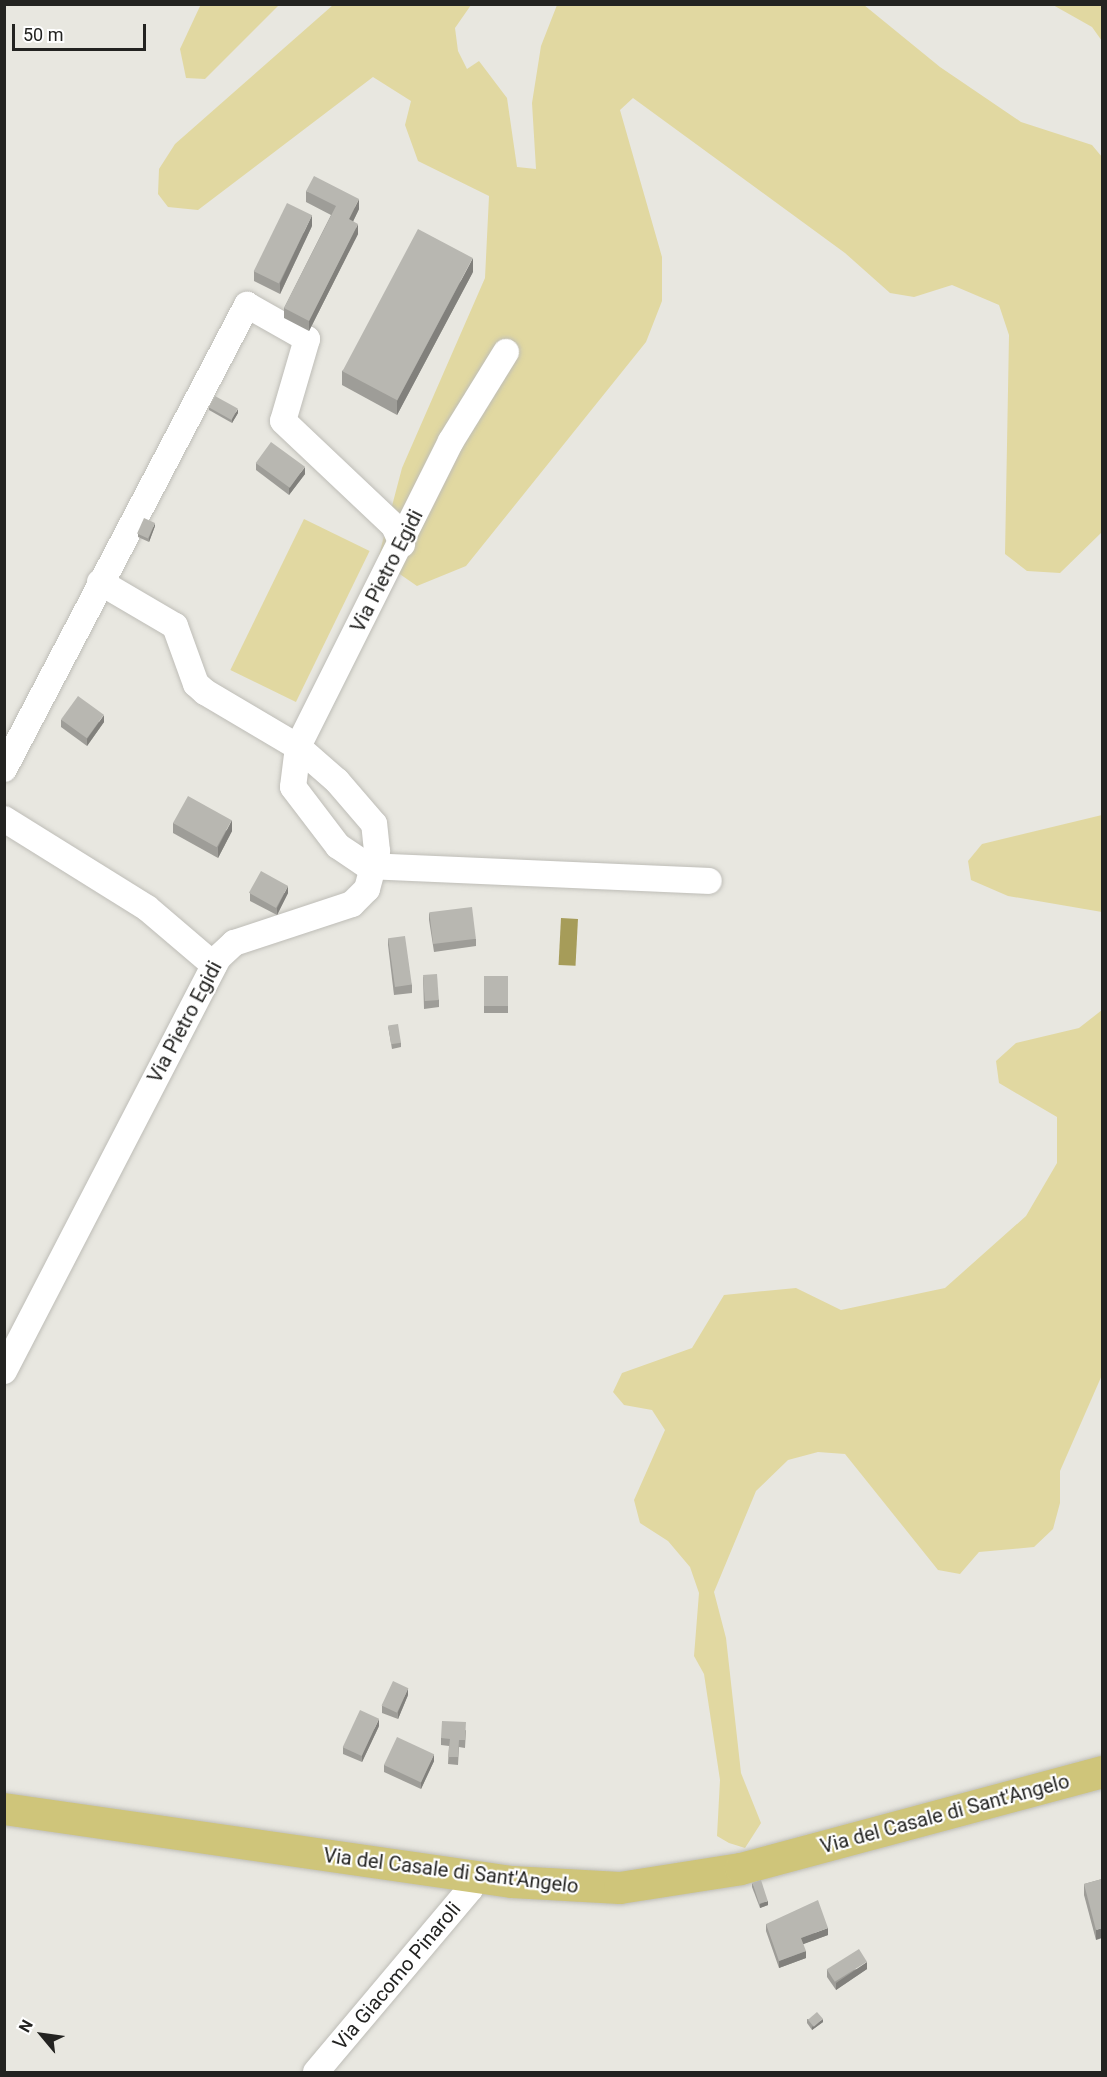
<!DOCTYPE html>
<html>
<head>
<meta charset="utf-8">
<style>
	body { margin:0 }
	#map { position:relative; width:1107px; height:2077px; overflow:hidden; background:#e8e7e0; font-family:Roboto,sans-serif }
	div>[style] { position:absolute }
	.green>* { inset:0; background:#e1d8a1; transform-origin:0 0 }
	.water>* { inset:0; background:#a69c59; transform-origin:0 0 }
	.roads { filter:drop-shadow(0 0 2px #bebdb7) drop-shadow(0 0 2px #bebdb7) }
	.minor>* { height:26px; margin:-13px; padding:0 13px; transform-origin:13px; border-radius:13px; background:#fff }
	.major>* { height:32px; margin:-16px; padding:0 16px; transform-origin:16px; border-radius:16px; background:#cfc57a }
	.wall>* { inset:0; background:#9e9d98; transform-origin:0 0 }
	.shaded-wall>* { inset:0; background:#81807c }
	.building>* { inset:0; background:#b8b7b1; transform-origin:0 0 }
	span { translate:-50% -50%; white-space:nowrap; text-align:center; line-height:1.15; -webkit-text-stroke:4.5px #fff; paint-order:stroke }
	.street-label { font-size:20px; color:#232321 }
	.frame { position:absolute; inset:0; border:6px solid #232321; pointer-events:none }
	.north { position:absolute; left:12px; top:2005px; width:60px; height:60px; -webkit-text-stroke:4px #fff; paint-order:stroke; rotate:299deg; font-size:16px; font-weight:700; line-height:24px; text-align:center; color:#232321 }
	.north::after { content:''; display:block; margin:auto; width:21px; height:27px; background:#232321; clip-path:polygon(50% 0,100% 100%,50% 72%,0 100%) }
	.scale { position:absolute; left:12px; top:24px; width:134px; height:27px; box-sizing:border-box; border:3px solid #232321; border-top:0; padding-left:8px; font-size:18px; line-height:21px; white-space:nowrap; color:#232321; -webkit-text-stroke:4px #fff; paint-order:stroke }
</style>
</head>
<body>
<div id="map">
	<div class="green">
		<i style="clip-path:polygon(201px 4px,279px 4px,279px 5px,205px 79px,186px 78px,180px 49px)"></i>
		<i style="clip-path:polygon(333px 5px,471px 5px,455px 28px,458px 51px,467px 69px,479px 61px,507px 98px,517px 167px,536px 169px,532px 103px,541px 46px,557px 5px,864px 5px,940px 67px,1021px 122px,1092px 145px,1102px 157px,1102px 532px,1060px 573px,1027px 571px,1005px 554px,1009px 335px,999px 305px,952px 285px,914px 297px,890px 293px,845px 253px,633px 98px,620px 110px,662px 257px,662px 301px,646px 342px,466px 566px,417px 586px,378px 559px,402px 468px,485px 278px,489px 196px,418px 161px,405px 125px,411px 101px,373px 77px,198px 210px,168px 207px,158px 194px,159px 169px,175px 144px)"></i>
		<i style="clip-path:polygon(1053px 5px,1102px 5px,1102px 41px,1092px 27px)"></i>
		<i style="left:304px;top:519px;width:73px;height:168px;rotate:26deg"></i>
		<i style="clip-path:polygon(1102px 815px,1102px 912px,1008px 896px,971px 880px,968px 861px,982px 844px)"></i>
		<i style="clip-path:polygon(1102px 1010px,1102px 1375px,1060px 1471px,1060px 1503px,1053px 1529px,1034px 1547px,979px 1552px,960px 1574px,938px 1570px,845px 1454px,818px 1452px,788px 1460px,756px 1491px,714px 1592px,726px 1638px,741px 1773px,761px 1823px,745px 1848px,729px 1843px,717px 1836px,720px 1780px,704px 1674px,694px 1656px,699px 1593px,690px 1567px,668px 1541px,640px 1523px,634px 1500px,665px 1430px,652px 1410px,624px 1405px,613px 1392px,622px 1373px,692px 1348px,724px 1295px,796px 1288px,841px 1310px,945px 1288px,1026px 1216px,1057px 1163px,1057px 1117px,999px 1083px,996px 1061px,1016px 1043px,1079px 1028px)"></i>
	</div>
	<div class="water">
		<i style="left:561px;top:918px;width:17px;height:47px;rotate:3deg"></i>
	</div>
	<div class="roads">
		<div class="minor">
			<i style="left:506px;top:352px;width:105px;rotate:121.7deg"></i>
			<i style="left:451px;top:441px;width:342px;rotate:116.6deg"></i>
			<i style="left:298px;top:747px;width:40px;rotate:97.1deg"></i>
			<i style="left:293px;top:787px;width:74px;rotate:52.7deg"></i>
			<i style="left:338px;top:846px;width:36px;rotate:34deg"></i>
			<i style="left:368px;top:866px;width:341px;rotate:2.5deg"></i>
			<i style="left:4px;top:769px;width:524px;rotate:-62.36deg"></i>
			<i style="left:247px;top:305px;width:69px;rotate:29.5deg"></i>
			<i style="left:307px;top:339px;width:85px;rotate:106.3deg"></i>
			<i style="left:283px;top:421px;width:153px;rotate:43.4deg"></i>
			<i style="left:394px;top:526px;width:20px;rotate:66deg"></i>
			<i style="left:4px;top:819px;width:168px;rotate:31.9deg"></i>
			<i style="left:147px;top:908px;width:88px;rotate:40.4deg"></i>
			<i style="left:4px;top:1371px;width:466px;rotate:-62.6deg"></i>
			<i style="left:219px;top:957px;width:21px;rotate:-43deg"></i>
			<i style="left:234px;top:943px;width:124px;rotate:-18.3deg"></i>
			<i style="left:352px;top:904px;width:21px;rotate:-45deg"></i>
			<i style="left:367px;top:889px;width:39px;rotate:-75deg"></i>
			<i style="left:377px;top:851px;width:27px;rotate:-96deg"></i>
			<i style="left:374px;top:824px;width:57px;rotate:-130.7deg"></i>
			<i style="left:337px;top:781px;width:52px;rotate:-138.9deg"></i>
			<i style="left:298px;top:747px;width:108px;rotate:-149.4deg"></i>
			<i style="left:205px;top:692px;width:12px;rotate:-138deg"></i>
			<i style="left:196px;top:684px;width:62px;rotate:-109.9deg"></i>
			<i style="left:175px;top:626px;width:87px;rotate:-149.6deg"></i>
			<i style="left:316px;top:2072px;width:239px;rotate:-49.9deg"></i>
			<i style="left:470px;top:1889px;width:13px;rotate:-77deg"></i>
		</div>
		<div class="major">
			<i style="left:4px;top:1809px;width:513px;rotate:8.18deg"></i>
			<i style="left:512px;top:1882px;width:108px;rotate:3.2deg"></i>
			<i style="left:620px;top:1888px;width:122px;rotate:-8.9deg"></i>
			<i style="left:741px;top:1869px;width:374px;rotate:-15deg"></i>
		</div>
	</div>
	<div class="wall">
		<i style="clip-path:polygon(306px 191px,359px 209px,353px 221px,358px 234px,309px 331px,284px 318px,284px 308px,331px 215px,306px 202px)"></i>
		<i style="clip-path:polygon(312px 226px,280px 294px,254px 281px,254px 271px)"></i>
		<i style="clip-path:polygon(473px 272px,397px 415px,342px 385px,342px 371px)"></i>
		<i style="clip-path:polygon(209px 407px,238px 413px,232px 423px,209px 410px)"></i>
		<i style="clip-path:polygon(256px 463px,305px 474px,289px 495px,256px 470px)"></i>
		<i style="clip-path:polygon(155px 526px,149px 542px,138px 537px,138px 534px)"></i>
		<i style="clip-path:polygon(61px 720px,104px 722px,87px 746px,61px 727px)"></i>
		<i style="clip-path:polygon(173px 823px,232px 831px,218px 858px,173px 833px)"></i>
		<i style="clip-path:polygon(250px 893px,288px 893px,277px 915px,250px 901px)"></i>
		<i style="clip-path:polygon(429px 913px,476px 939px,476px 946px,434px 952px,429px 920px)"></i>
		<i style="clip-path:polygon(388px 938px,412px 985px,412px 993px,394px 995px,388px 945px)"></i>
		<i style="clip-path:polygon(423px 976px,439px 1000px,439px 1007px,424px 1009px)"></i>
		<i style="left:484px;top:976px;width:24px;height:37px"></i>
		<i style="clip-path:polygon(388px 1026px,401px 1043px,401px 1047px,392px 1049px)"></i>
		<i style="clip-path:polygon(408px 1695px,398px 1719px,382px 1713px,382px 1706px)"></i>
		<i style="clip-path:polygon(379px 1726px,362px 1762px,343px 1754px,343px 1747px)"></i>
		<i style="clip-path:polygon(466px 1730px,465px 1748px,459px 1747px,458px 1765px,448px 1764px,449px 1746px,441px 1745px,441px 1738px)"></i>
		<i style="clip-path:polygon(434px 1761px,421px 1789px,384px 1772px,384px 1765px)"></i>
		<i style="clip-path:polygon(1102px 1879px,1096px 1940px,1084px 1895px,1084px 1884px)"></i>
		<i style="clip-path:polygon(752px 1883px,768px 1905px,760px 1908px,752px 1887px)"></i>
		<i style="clip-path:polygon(766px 1924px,828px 1935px,803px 1944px,806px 1958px,779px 1968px,766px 1931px)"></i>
		<i style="clip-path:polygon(867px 1969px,836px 1990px,827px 1977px,827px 1970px)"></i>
		<i style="clip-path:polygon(807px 2019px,823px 2022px,812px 2030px,807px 2023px)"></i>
	</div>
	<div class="shaded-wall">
		<i style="clip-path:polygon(359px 199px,359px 209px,349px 230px,349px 219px)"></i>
		<i style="clip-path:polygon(312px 215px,312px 226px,280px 294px,280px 283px)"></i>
		<i style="clip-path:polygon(358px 224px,358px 234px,309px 331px,309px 321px)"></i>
		<i style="clip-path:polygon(473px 258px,473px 272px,397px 415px,397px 401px)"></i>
		<i style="clip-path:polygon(238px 409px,238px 413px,232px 423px,232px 419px)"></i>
		<i style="clip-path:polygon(305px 467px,305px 474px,289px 495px,289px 488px)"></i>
		<i style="clip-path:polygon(155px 523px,155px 526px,149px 542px,149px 538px)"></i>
		<i style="clip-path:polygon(104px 715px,104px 722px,87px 746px,87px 739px)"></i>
		<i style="clip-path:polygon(232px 820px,232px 831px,218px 858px,218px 847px)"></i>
		<i style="clip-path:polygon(288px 886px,288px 893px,277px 915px,277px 908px)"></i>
		<i style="clip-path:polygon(408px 1688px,408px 1695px,398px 1719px,398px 1712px)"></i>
		<i style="clip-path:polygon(379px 1719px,379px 1726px,362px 1762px,362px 1755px)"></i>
		<i style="clip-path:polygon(434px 1754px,434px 1761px,421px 1789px,421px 1782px)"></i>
		<i style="clip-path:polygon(768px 1901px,768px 1905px,760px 1908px,760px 1904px)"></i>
		<i style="clip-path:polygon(828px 1928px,828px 1935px,801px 1945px,801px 1938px)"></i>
		<i style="clip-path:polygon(1102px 1928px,1102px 1938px,1096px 1940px,1096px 1930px)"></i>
		<i style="clip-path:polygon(806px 1951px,806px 1958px,779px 1968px,779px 1961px)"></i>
		<i style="clip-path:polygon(867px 1962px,867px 1969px,836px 1990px,836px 1983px)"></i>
		<i style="clip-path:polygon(823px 2019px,823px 2022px,812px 2030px,812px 2027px)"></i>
	</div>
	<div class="building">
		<i style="clip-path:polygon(314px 176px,359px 199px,349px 219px,358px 224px,309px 321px,284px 308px,336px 206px,306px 191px)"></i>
		<i style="left:287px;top:203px;width:28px;height:76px;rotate:26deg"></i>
		<i style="left:418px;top:229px;width:62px;height:161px;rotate:28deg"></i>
		<i style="left:215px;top:396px;width:26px;height:13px;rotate:29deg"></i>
		<i style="left:271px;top:442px;width:42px;height:26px;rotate:36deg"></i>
		<i style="left:144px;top:518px;width:12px;height:17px;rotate:24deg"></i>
		<i style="left:78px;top:696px;width:32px;height:29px;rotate:36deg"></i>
		<i style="left:188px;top:796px;width:50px;height:31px;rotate:29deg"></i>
		<i style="left:261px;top:871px;width:31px;height:25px;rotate:29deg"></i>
		<i style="left:472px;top:907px;width:32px;height:43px;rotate:83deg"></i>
		<i style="left:405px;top:936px;width:49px;height:17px;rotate:82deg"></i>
		<i style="left:437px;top:974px;width:26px;height:14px;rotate:86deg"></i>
		<i style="left:484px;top:976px;width:24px;height:30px"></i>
		<i style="left:398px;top:1024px;width:19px;height:10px;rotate:81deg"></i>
		<i style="left:393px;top:1681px;width:17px;height:27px;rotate:25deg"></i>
		<i style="left:360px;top:1710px;width:21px;height:41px;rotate:25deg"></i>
		<i style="clip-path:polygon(442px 1721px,466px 1722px,465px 1740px,459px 1740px,458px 1757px,448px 1757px,450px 1739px,441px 1738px)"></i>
		<i style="left:397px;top:1737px;width:41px;height:31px;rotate:25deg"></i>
		<i style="clip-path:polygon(1102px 1879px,1102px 1928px,1096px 1930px,1084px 1884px)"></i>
		<i style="left:761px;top:1880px;width:22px;height:9px;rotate:72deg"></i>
		<i style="clip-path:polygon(818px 1900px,828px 1928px,801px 1938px,806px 1951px,779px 1961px,766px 1924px)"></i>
		<i style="left:859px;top:1949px;width:15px;height:38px;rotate:58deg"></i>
		<i style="left:817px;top:2012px;width:9px;height:12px;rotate:49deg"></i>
	</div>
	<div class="street-label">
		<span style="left:387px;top:571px;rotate:-63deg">Via Pietro Egidi</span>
		<span style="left:185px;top:1022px;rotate:-62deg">Via Pietro Egidi</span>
		<span style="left:945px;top:1814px;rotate:-15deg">Via del Casale di Sant'Angelo</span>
		<span style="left:451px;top:1871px;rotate:7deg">Via del Casale di Sant'Angelo</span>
		<span style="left:397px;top:1976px;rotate:-50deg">Via Giacomo Pinaroli</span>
	</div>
	<div class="frame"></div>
	<div class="north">N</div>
	<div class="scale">50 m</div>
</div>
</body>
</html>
